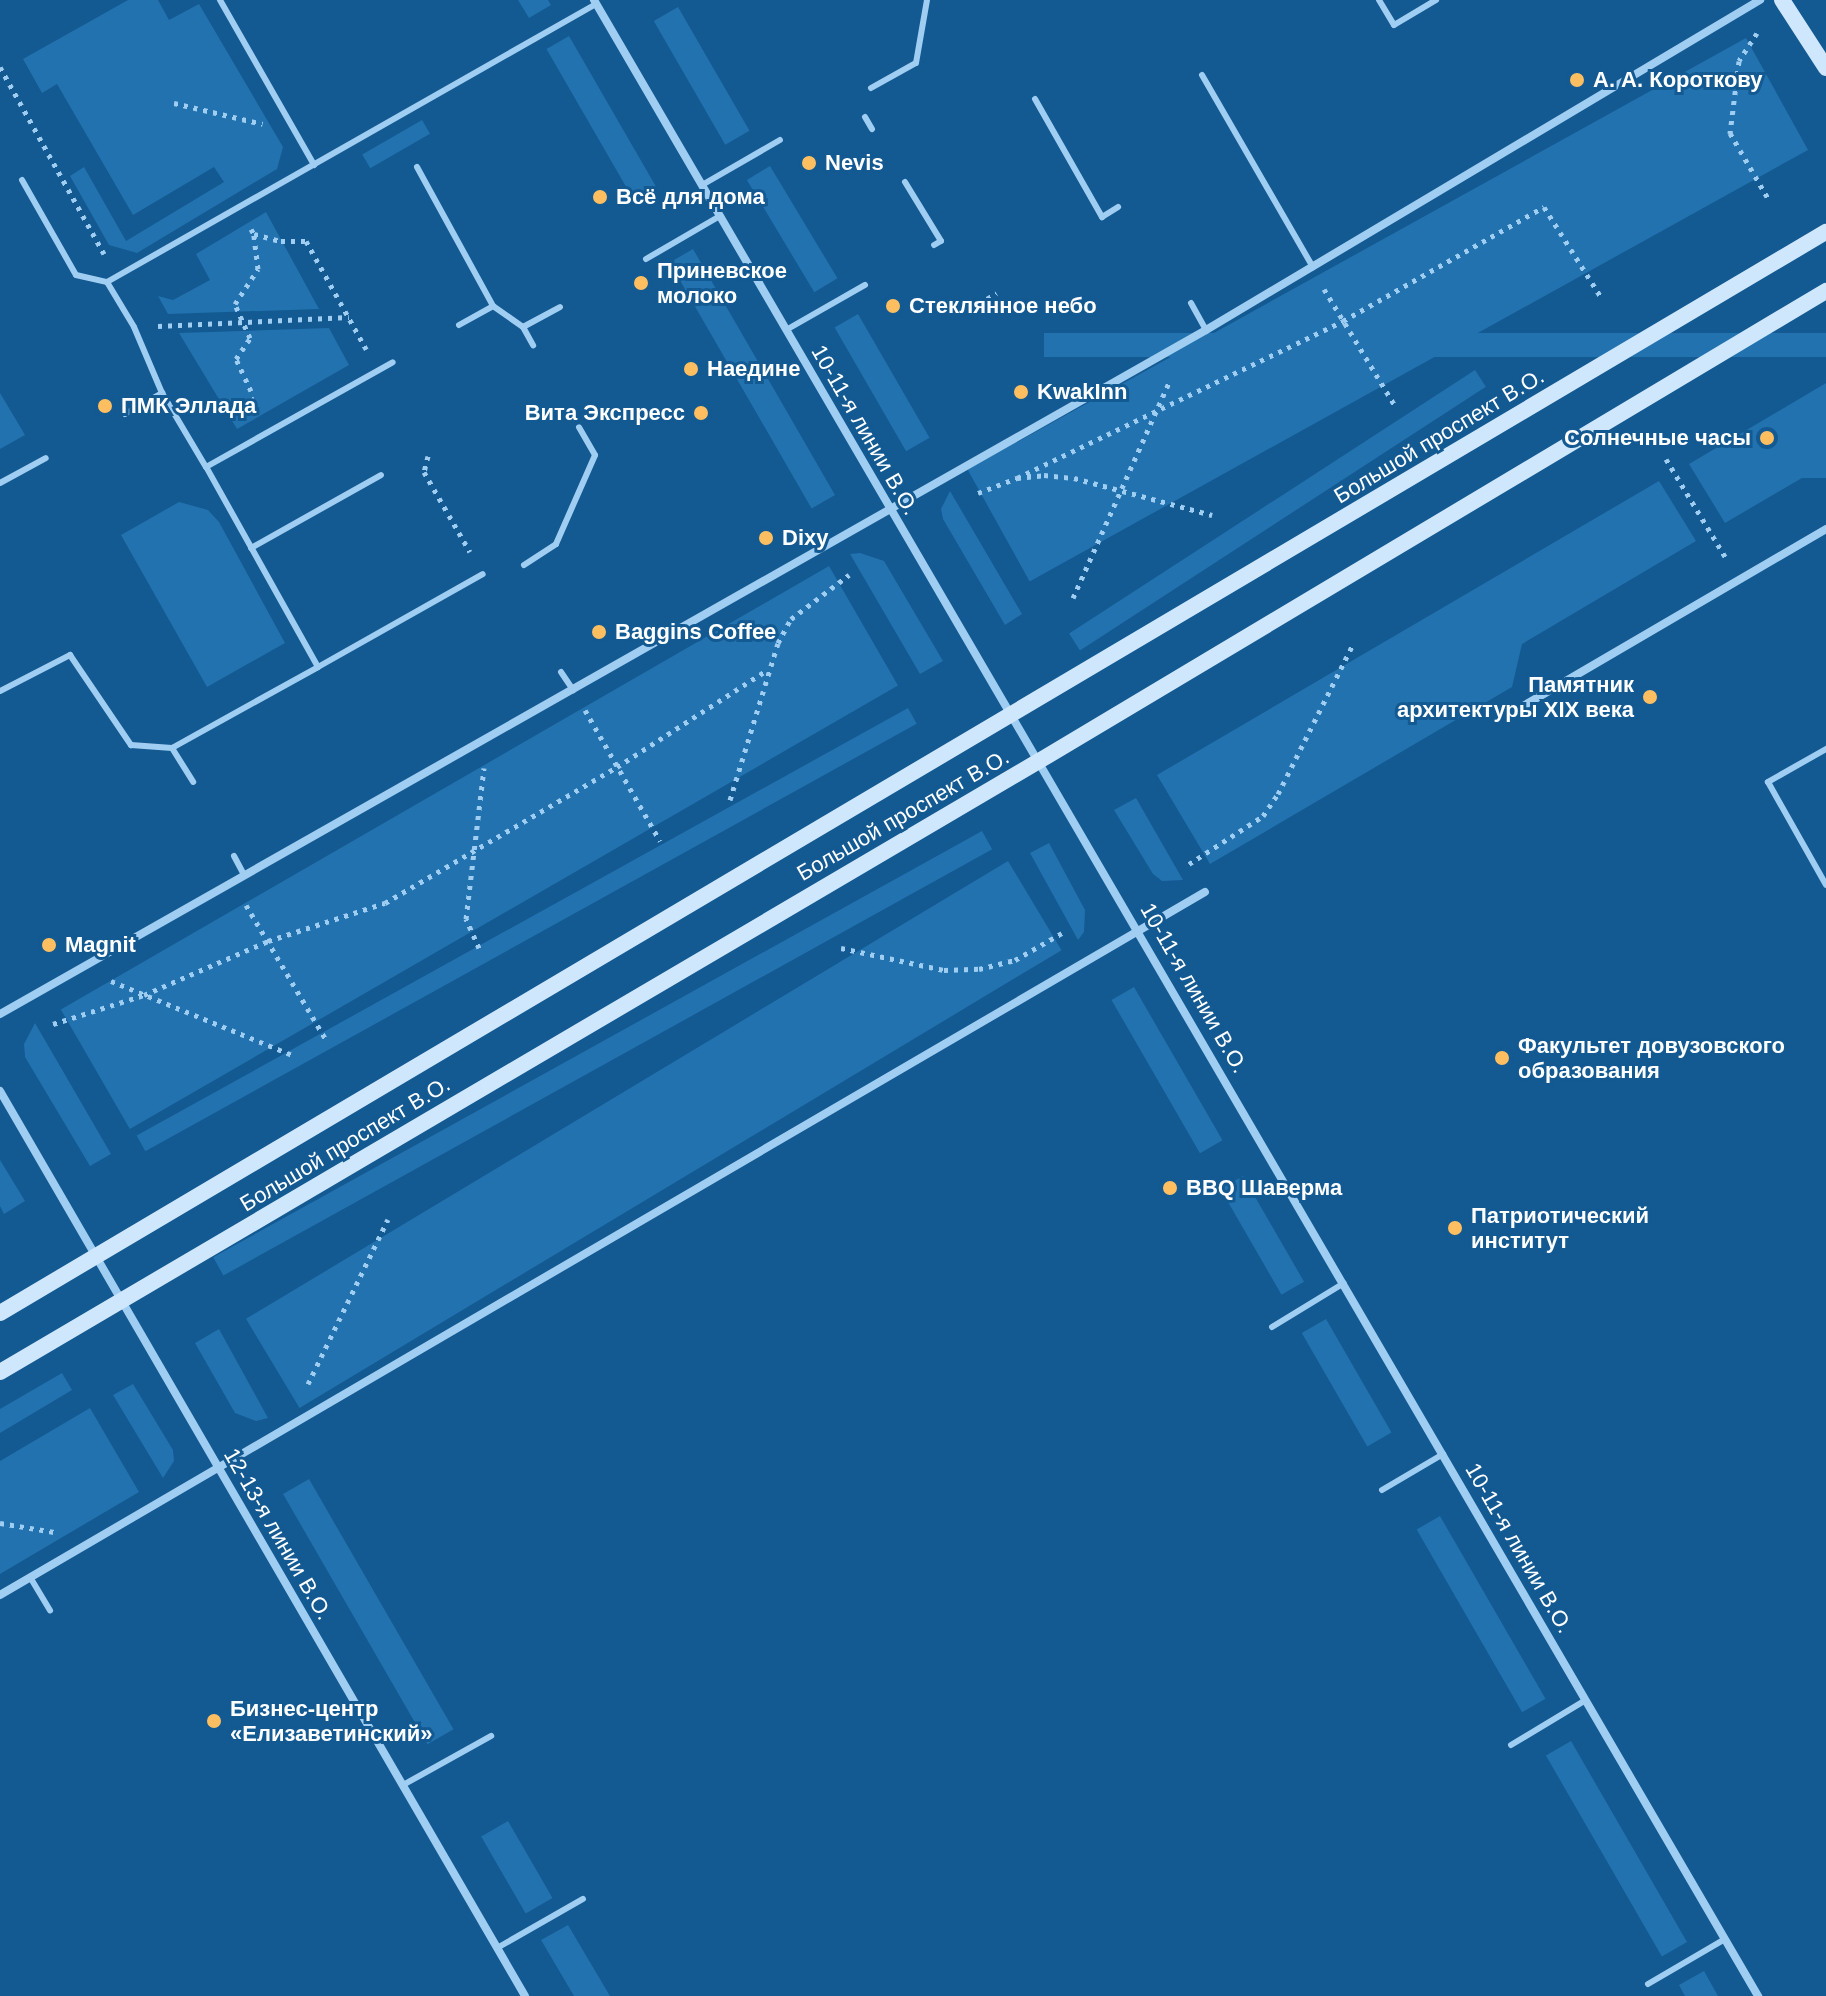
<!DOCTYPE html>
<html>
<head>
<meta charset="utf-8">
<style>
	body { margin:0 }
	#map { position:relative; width:1826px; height:1996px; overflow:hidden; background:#135992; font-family:Helvetica,sans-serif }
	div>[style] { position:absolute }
	.green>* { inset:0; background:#2272af; transform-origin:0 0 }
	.path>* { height:5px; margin-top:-2.5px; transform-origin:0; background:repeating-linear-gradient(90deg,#a0cef2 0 4px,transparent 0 10px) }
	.lane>* { height:6px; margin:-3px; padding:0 3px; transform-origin:3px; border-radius:3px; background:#a0cef2 }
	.street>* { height:8px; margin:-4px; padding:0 4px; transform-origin:4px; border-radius:4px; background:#a0cef2 }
	.secondary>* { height:16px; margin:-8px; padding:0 8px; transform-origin:8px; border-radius:8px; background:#cfe7fc }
	.dots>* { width:22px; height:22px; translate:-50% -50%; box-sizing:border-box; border:4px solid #135992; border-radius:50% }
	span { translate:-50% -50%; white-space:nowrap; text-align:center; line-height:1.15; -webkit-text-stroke:6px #135992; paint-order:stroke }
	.poi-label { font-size:22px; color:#fff; font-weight:700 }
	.left { translate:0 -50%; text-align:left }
	.right { translate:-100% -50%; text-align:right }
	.street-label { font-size:22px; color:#fff }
</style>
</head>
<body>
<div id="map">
	<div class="green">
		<i style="clip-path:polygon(128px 0,158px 0,169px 20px,199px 4px,283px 147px,277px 169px,137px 253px,109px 245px,70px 176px,84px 167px,126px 241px,224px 182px,214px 167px,133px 215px,57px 84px,42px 93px,23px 59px)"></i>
		<i style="clip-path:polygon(518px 0,548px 0,551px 5px,529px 18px)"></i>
		<i style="left:678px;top:7px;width:143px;height:28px;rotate:60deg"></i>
		<i style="left:569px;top:36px;width:175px;height:26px;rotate:60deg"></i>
		<i style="left:1746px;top:38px;width:128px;height:890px;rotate:61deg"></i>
		<i style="left:422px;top:120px;width:16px;height:69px;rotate:60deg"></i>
		<i style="left:770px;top:166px;width:131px;height:27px;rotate:59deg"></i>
		<i style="clip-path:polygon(266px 212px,319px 309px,168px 314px,158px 296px,173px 300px,210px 280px,196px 254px)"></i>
		<i style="left:693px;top:249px;width:284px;height:27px;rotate:60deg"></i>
		<i style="left:858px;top:314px;width:143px;height:27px;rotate:60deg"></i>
		<i style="clip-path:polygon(329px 328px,349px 365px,237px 429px,179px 333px)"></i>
		<i style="left:1826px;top:333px;width:24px;height:782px;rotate:90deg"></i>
		<i style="left:1475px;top:370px;width:20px;height:484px;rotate:57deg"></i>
		<i style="clip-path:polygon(1826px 383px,1826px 478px,1802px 478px,1725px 523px,1689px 464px)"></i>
		<i style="clip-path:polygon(0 393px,25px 435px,0 449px)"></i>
		<i style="clip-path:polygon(1659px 481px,1696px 541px,1522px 644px,1512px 687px,1210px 864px,1157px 775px)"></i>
		<i style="clip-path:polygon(950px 491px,1022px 614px,1005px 625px,943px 519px,941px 509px)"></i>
		<i style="clip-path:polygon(179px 502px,208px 510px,219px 522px,285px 643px,207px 687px,121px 535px)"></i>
		<i style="clip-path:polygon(860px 553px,884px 561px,943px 661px,920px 674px,850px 554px)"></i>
		<i style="left:829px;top:566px;width:138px;height:887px;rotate:60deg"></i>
		<i style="left:908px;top:708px;width:18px;height:882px;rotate:61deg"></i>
		<i style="clip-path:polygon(1136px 798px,1183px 880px,1162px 881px,1153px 874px,1114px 810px)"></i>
		<i style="left:982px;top:831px;width:21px;height:879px;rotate:61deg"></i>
		<i style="clip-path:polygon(1049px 843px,1085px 910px,1084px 932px,1078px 940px,1030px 853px)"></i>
		<i style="left:1008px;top:861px;width:104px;height:889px;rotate:59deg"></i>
		<i style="left:1134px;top:987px;width:177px;height:26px;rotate:60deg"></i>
		<i style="clip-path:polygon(35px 1023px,111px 1154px,90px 1166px,25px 1057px,24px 1044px)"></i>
		<i style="clip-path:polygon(0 1160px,25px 1201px,4px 1214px,0 1206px)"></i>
		<i style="left:1243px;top:1176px;width:122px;height:26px;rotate:60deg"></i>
		<i style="left:1326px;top:1319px;width:131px;height:28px;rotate:60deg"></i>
		<i style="clip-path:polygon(219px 1329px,268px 1418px,256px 1421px,235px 1413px,195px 1343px)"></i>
		<i style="clip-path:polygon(62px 1373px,72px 1390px,0 1433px,0 1409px)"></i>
		<i style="clip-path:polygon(133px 1384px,173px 1450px,174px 1461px,163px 1478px,113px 1395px)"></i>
		<i style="clip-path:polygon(90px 1408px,139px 1492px,0 1574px,0 1461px)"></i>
		<i style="left:309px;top:1479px;width:289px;height:30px;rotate:60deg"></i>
		<i style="left:1440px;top:1516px;width:211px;height:27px;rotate:60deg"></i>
		<i style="left:1571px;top:1741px;width:232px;height:29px;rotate:60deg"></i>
		<i style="left:508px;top:1821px;width:89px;height:31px;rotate:60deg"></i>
		<i style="clip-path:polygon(568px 1925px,610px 1996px,574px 1996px,541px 1940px)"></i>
		<i style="clip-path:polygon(1704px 1971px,1718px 1996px,1685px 1996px,1679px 1985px)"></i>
	</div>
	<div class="path">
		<i style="left:1757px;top:33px;width:33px;rotate:123deg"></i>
		<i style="left:1739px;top:61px;width:73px;rotate:97.1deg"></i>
		<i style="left:1730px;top:133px;width:78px;rotate:59.8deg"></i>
		<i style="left:0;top:67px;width:214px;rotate:60.9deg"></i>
		<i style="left:174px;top:103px;width:91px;rotate:13.3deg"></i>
		<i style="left:251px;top:229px;width:6px;rotate:59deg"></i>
		<i style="left:254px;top:234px;width:28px;rotate:15deg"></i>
		<i style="left:281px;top:241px;width:25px"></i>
		<i style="left:306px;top:241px;width:124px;rotate:60.9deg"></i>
		<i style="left:1324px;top:289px;width:137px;rotate:58.7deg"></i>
		<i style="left:953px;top:303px;width:18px;rotate:19deg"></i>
		<i style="left:970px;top:309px;width:31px;rotate:-31deg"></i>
		<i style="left:158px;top:326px;width:191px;rotate:-2.7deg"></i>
		<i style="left:252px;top:411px;width:20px;rotate:-93deg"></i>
		<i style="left:251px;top:391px;width:35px;rotate:-115deg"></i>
		<i style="left:236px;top:359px;width:25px;rotate:-56deg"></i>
		<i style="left:250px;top:338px;width:37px;rotate:-114deg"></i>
		<i style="left:235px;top:304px;width:42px;rotate:-56.7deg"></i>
		<i style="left:258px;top:269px;width:35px;rotate:-97deg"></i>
		<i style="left:428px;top:456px;width:16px;rotate:104deg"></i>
		<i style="left:424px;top:472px;width:92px;rotate:60.1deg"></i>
		<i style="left:1666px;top:459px;width:116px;rotate:58.8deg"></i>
		<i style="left:1017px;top:478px;width:362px;rotate:-25.7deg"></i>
		<i style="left:1343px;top:321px;width:231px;rotate:-29.6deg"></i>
		<i style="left:1544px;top:207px;width:107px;rotate:57.7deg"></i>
		<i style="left:978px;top:493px;width:42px;rotate:-21deg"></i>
		<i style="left:1017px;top:478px;width:27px;rotate:-6deg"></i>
		<i style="left:1044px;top:475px;width:30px;rotate:6deg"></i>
		<i style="left:1074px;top:478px;width:143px;rotate:15deg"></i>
		<i style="left:1073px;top:598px;width:236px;rotate:-66deg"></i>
		<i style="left:585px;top:710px;width:151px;rotate:60.2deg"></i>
		<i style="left:730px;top:800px;width:164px;rotate:-73deg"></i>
		<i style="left:778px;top:643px;width:27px;rotate:-62deg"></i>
		<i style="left:791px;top:619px;width:73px;rotate:-37.2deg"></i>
		<i style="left:1189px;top:864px;width:88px;rotate:-33deg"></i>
		<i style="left:1263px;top:816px;width:27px;rotate:-56deg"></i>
		<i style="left:1278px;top:794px;width:168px;rotate:-63.4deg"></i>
		<i style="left:246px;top:905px;width:155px;rotate:59.3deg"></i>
		<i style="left:479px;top:948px;width:32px;rotate:-114deg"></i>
		<i style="left:466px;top:919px;width:152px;rotate:-83.2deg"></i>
		<i style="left:841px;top:948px;width:105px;rotate:12.1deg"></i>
		<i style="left:944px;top:970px;width:35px;rotate:-2deg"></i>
		<i style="left:979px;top:969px;width:37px;rotate:-14deg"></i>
		<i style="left:1015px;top:960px;width:54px;rotate:-29.9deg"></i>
		<i style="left:111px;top:981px;width:199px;rotate:22.2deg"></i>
		<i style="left:53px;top:1024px;width:96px;rotate:-17.7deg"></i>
		<i style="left:144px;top:995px;width:135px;rotate:-23.5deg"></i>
		<i style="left:268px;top:941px;width:123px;rotate:-18deg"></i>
		<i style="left:385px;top:903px;width:269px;rotate:-30.4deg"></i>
		<i style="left:617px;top:767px;width:179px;rotate:-32.9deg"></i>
		<i style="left:308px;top:1384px;width:183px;rotate:-64.1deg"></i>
		<i style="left:0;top:1523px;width:55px;rotate:9.5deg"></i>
	</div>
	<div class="lane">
		<i style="left:220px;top:0;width:190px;rotate:60.3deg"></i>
		<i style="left:1379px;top:0;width:29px;rotate:59deg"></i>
		<i style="left:1394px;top:25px;width:49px;rotate:-30.8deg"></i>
		<i style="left:1202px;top:75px;width:222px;rotate:60deg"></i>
		<i style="left:871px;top:88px;width:51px;rotate:-29.1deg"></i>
		<i style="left:916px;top:63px;width:64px;rotate:-80.1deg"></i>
		<i style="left:1035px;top:99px;width:136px;rotate:60.4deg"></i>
		<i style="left:1102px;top:217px;width:19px;rotate:-32deg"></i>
		<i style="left:865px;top:117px;width:14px;rotate:60deg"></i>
		<i style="left:417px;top:167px;width:158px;rotate:61.3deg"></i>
		<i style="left:493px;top:306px;width:37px;rotate:35deg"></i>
		<i style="left:523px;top:327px;width:21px;rotate:61deg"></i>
		<i style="left:22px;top:180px;width:109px;rotate:60.4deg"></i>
		<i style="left:76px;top:275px;width:32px;rotate:13deg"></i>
		<i style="left:107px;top:282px;width:562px;rotate:-29.62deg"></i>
		<i style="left:905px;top:182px;width:69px;rotate:58.6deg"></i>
		<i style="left:941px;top:241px;width:8px;rotate:150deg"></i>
		<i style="left:702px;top:185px;width:90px;rotate:-30deg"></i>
		<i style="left:646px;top:259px;width:86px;rotate:-30.2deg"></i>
		<i style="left:107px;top:282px;width:52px;rotate:59deg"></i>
		<i style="left:134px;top:327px;width:72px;rotate:67deg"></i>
		<i style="left:162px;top:393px;width:86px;rotate:59.3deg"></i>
		<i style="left:206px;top:467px;width:214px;rotate:-29.3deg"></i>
		<i style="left:1191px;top:303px;width:31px;rotate:61deg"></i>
		<i style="left:459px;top:325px;width:39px;rotate:-29deg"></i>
		<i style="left:523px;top:327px;width:42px;rotate:-28.4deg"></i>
		<i style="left:786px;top:330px;width:91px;rotate:-29.7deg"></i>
		<i style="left:125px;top:414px;width:43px;rotate:-29.6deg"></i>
		<i style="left:0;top:483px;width:52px;rotate:-28.5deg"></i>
		<i style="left:251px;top:548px;width:149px;rotate:-29.3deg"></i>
		<i style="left:524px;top:565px;width:38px;rotate:-33deg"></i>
		<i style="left:556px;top:544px;width:97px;rotate:-66.3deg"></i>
		<i style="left:595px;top:455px;width:32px;rotate:-120deg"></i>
		<i style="left:318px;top:667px;width:189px;rotate:-29.4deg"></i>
		<i style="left:561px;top:672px;width:22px;rotate:56deg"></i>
		<i style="left:0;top:691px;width:79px;rotate:-27.2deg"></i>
		<i style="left:70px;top:655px;width:109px;rotate:55.9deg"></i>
		<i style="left:131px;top:745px;width:41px;rotate:4.2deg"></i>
		<i style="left:172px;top:748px;width:40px;rotate:58deg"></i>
		<i style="left:172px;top:748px;width:167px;rotate:-29deg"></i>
		<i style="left:318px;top:667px;width:229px;rotate:-119.2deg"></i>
		<i style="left:1826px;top:749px;width:67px;rotate:150.4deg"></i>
		<i style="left:1768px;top:782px;width:118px;rotate:60.6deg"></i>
		<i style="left:234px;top:856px;width:19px;rotate:62deg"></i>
		<i style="left:1272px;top:1327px;width:84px;rotate:-31.4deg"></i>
		<i style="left:1382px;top:1490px;width:71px;rotate:-30.5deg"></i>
		<i style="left:30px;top:1577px;width:39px;rotate:59deg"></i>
		<i style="left:1511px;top:1745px;width:87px;rotate:-31deg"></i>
		<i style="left:403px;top:1785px;width:101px;rotate:-29.1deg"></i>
		<i style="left:497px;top:1948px;width:99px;rotate:-29.7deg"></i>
		<i style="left:1648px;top:1984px;width:89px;rotate:-30.3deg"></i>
	</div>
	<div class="street">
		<i style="left:594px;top:0;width:2311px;rotate:59.75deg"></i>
		<i style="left:1518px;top:709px;width:357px;rotate:-30.3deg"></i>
		<i style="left:0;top:1014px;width:1386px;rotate:-29.56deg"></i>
		<i style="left:1206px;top:330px;width:645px;rotate:-30.78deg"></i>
		<i style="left:0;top:1091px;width:1046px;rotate:59.88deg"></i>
		<i style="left:0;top:1595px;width:1395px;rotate:-30.26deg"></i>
	</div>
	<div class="secondary">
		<i style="left:1782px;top:0;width:81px;rotate:57.1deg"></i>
		<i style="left:0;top:1313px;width:2122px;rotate:-30.63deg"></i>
		<i style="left:0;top:1372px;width:1205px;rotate:-30.46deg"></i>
		<i style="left:1039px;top:761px;width:917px;rotate:-30.85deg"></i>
	</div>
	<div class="dots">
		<i style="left:1577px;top:80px;background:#ffbf61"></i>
		<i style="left:809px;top:163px;background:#ffbf61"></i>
		<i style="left:600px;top:197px;background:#ffbf61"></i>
		<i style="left:641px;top:283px;background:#ffbf61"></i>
		<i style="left:893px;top:306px;background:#ffbf61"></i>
		<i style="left:691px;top:369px;background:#ffbf61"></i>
		<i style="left:1021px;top:392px;background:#ffbf61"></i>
		<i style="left:105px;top:406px;background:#ffbf61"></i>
		<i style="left:701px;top:413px;background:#ffbf61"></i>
		<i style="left:1767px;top:438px;background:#ffbf61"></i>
		<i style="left:766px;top:538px;background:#ffbf61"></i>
		<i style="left:599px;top:632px;background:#ffbf61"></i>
		<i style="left:1650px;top:697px;background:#ffbf61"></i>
		<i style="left:49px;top:945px;background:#ffbf61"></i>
		<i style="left:1502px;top:1058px;background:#ffbf61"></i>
		<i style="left:1170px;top:1188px;background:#ffbf61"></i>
		<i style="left:1455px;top:1228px;background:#ffbf61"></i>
		<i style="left:214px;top:1721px;background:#ffbf61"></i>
	</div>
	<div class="poi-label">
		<span class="left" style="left:1593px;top:80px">А. А. Короткову</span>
		<span class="left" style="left:825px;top:163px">Nevis</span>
		<span class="left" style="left:616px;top:197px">Всё для дома</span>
		<span class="left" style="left:657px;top:283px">Приневское<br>молоко</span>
		<span class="left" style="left:909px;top:306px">Стеклянное небо</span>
		<span class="left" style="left:707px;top:369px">Наедине</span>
		<span class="left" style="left:1037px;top:392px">KwakInn</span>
		<span class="left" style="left:121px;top:406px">ПМК Эллада</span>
		<span class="right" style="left:685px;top:413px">Вита Экспресс</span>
		<span class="right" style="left:1751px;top:438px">Солнечные часы</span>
		<span class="left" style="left:782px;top:538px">Dixy</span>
		<span class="left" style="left:615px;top:632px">Baggins Coffee</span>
		<span class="right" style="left:1634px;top:697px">Памятник<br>архитектуры XIX века</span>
		<span class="left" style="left:65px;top:945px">Magnit</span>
		<span class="left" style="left:1518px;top:1058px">Факультет довузовского<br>образования</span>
		<span class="left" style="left:1186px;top:1188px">BBQ Шаверма</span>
		<span class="left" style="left:1471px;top:1228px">Патриотический<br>институт</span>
		<span class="left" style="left:230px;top:1721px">Бизнес-центр<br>«Елизаветинский»</span>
	</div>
	<div class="street-label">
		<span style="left:865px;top:430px;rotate:60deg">10-11-я линии В.О.</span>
		<span style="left:1439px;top:436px;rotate:-31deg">Большой проспект В.О.</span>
		<span style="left:903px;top:815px;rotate:-30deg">Большой проспект В.О.</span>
		<span style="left:1194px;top:988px;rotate:60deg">10-11-я линии В.О.</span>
		<span style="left:345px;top:1144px;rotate:-31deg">Большой проспект В.О.</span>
		<span style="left:278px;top:1534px;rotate:60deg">12-13-я линии В.О.</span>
		<span style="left:1519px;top:1548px;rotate:60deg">10-11-я линии В.О.</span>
	</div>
</div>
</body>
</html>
